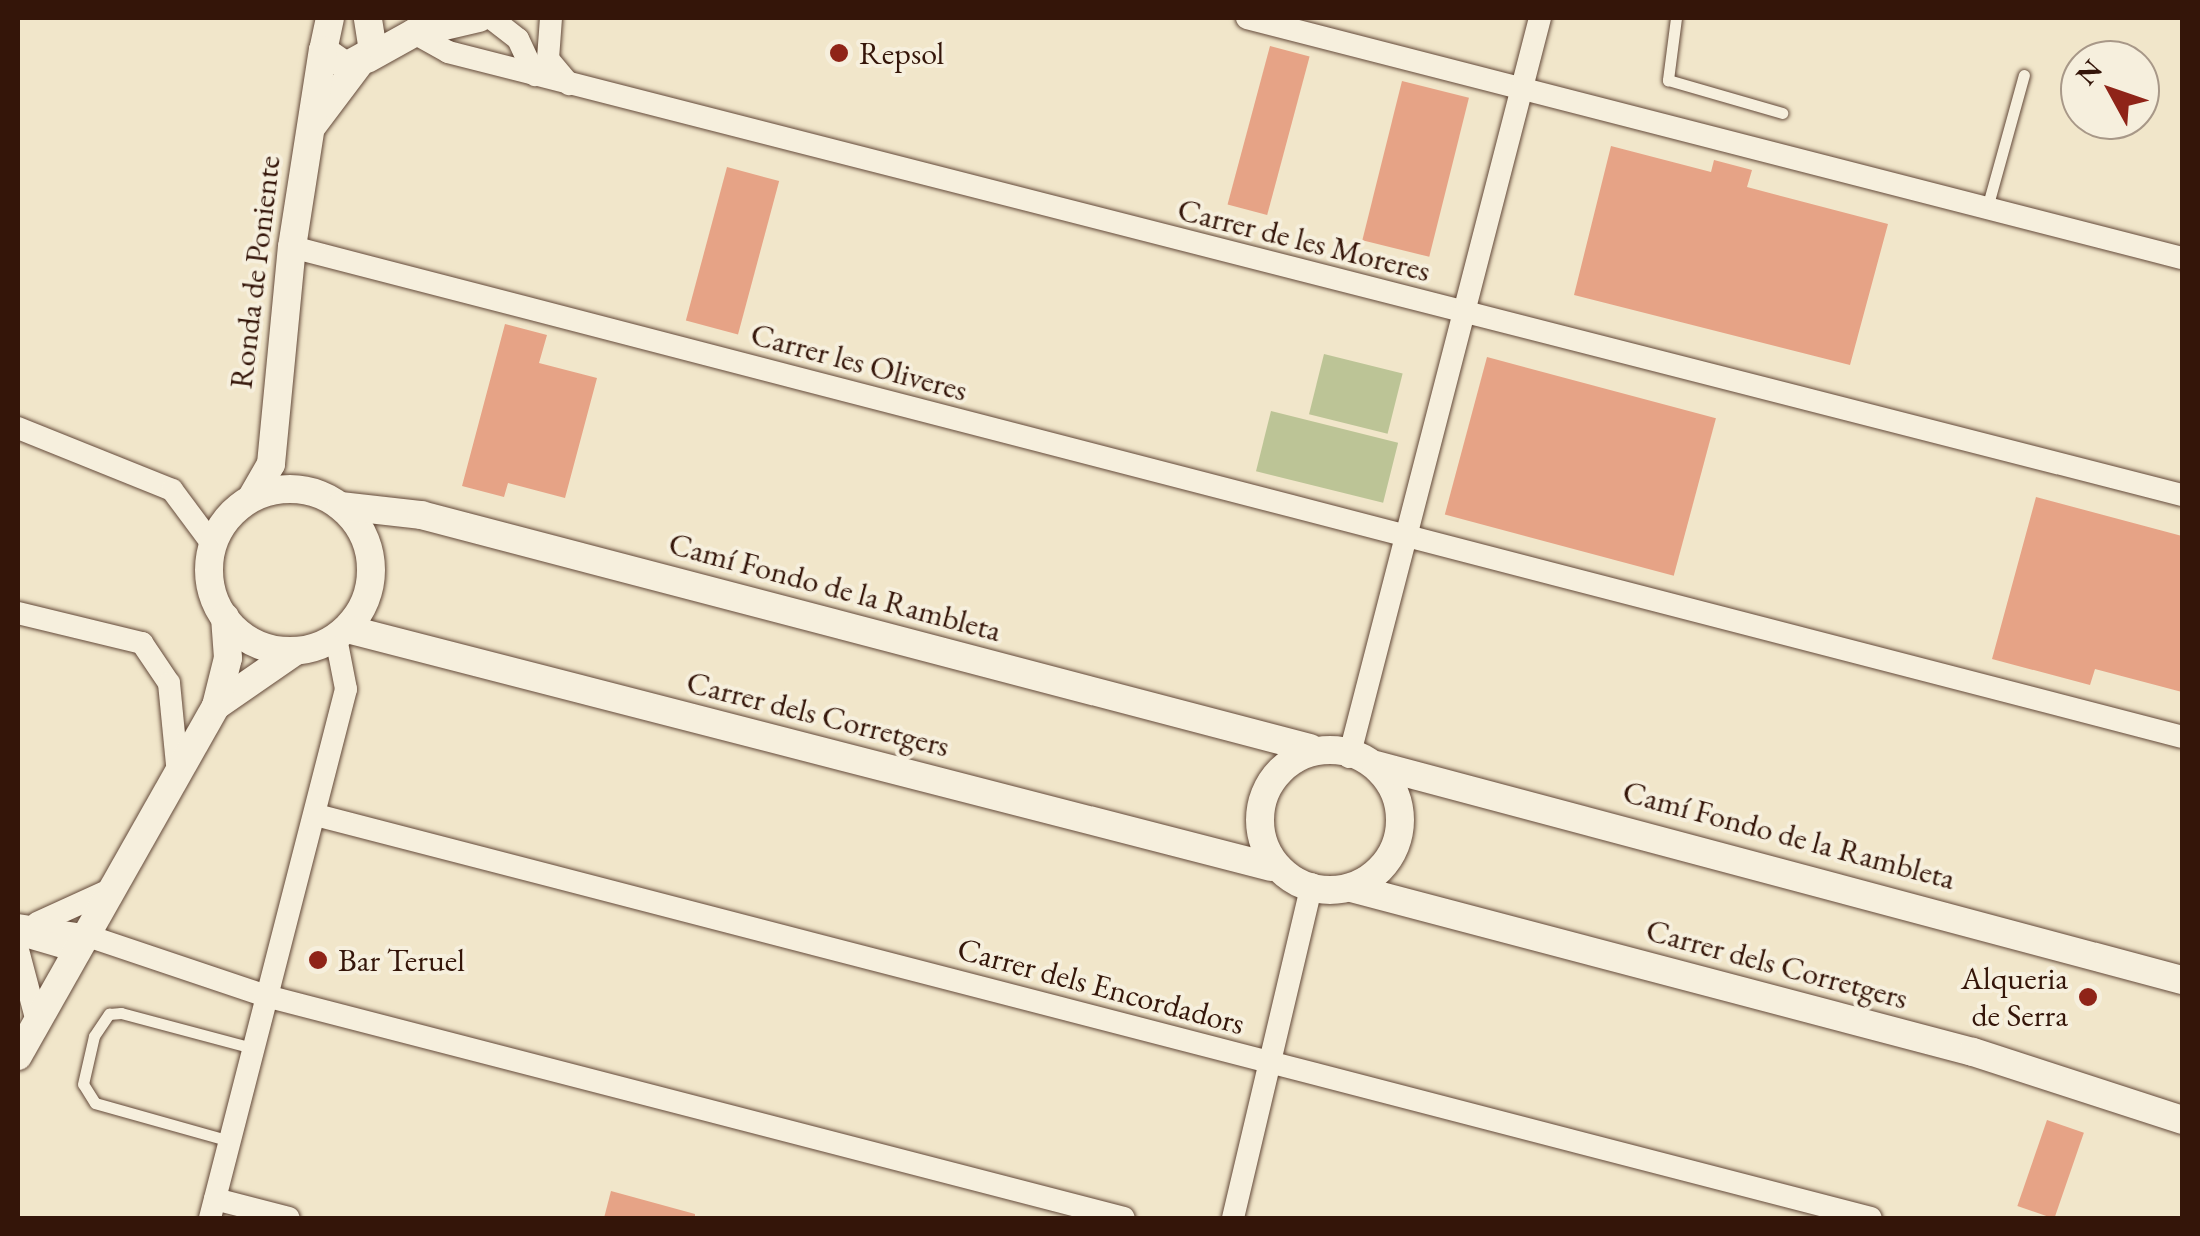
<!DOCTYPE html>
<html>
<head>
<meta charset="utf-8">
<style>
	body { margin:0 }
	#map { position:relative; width:2200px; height:1236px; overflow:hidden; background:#f1e6ca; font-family:"EB Garamond",serif }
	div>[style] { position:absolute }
	.green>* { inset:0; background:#bcc496; transform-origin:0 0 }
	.building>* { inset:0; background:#e6a386; transform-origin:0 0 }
	.roads { filter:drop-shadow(0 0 2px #634939) drop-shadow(0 0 2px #634939) }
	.service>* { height:11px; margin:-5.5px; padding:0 5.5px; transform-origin:5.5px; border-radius:5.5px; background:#f6efdd }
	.minor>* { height:22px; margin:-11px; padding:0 11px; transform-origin:11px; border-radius:11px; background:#f6efdd }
	.tertiary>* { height:28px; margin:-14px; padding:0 14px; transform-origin:14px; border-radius:14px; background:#f6efdd }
	.tertiary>.ring { margin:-14px; padding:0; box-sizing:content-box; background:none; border:28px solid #f6efdd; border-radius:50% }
	.dots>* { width:28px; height:28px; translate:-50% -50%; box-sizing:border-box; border:5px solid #f6efdd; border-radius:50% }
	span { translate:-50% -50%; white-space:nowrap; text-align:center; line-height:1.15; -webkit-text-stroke:8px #f6efdd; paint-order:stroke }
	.poi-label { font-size:32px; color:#341509 }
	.left { translate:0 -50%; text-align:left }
	.right { translate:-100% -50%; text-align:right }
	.street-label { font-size:32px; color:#341509 }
	.frame { position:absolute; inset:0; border:20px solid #341509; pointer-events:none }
	.north { position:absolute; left:2060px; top:40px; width:100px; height:100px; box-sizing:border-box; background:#f6efdd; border:2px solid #a89888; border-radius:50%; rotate:310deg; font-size:28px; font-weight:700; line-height:40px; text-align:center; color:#341509 }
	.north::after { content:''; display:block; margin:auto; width:35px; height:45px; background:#8f2418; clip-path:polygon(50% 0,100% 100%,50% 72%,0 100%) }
</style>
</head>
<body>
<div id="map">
	<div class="green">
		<i style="left:1324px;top:354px;width:81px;height:62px;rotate:14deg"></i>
		<i style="left:1271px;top:411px;width:131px;height:62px;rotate:14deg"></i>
	</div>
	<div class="building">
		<i style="left:1270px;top:46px;width:41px;height:164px;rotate:15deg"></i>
		<i style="left:1402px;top:81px;width:69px;height:164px;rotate:14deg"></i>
		<i style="clip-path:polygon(1611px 146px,1711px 172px,1714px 160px,1752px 170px,1747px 187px,1888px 224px,1850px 365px,1574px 295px)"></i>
		<i style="left:727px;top:167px;width:54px;height:159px;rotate:15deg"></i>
		<i style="clip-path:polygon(505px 324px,547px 335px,539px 363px,597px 378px,565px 498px,508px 483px,504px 497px,462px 486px)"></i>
		<i style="left:1487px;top:357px;width:237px;height:163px;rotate:15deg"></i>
		<i style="clip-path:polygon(2036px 497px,2182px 536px,2182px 692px,2095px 669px,2090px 685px,1992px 659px)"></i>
		<i style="left:2047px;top:1120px;width:39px;height:91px;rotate:19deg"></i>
		<i style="clip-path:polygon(611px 1191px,695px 1214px,695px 1218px,604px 1218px)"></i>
	</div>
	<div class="roads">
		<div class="service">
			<i style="left:1676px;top:18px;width:63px;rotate:97.4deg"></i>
			<i style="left:1668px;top:80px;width:119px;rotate:16.1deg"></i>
			<i style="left:1987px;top:208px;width:138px;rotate:-74.5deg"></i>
			<i style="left:230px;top:1141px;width:140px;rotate:-164.3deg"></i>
			<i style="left:95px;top:1103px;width:22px;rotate:-122deg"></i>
			<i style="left:83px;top:1084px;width:49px;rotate:-77.1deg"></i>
			<i style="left:94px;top:1036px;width:27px;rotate:-56deg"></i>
			<i style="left:109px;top:1014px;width:12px;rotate:-5deg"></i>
			<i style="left:121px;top:1013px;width:137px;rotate:14.9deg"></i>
		</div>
		<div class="minor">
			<i style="left:491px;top:18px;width:34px;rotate:38deg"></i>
			<i style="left:518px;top:39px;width:40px;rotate:65deg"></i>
			<i style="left:551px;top:18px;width:41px;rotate:94.2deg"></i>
			<i style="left:548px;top:59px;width:33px;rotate:50deg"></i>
			<i style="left:1247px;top:18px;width:965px;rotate:14.4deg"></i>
			<i style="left:414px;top:33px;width:39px;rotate:29deg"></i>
			<i style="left:448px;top:52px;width:1790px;rotate:14.33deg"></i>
			<i style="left:292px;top:247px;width:1952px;rotate:14.53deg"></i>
			<i style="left:18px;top:428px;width:166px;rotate:21.9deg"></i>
			<i style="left:172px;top:490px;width:69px;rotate:53.3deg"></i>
			<i style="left:18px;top:613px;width:128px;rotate:13.6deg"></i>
			<i style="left:142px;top:643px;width:48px;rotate:56deg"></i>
			<i style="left:169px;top:683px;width:91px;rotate:84.4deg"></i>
			<i style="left:1349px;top:757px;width:763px;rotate:-75.51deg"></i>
			<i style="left:316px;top:815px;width:1606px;rotate:14.53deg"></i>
			<i style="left:37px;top:923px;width:85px;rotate:-24.4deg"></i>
			<i style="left:18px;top:925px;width:71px;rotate:8.9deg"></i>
			<i style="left:88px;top:936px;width:188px;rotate:18.6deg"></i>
			<i style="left:266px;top:996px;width:886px;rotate:14.51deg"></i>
			<i style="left:18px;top:934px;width:64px;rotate:16.4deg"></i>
			<i style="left:18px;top:950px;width:74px;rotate:75.2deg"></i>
			<i style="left:215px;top:1199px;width:76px;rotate:14.4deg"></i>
			<i style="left:210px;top:1218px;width:546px;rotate:-75.58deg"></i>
			<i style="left:346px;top:689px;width:52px;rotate:-101.1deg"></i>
			<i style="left:1233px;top:1218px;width:343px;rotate:-76.7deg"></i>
		</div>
		<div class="tertiary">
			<i style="left:330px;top:18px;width:33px;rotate:102deg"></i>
			<i style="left:323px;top:50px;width:28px;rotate:35deg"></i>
			<i style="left:346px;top:66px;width:31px;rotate:-29deg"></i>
			<i style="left:373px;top:51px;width:33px;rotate:-99deg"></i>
			<i style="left:367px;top:59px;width:54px;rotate:-29deg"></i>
			<i style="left:414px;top:33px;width:67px;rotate:-13deg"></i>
			<i style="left:313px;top:125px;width:76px;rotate:-53deg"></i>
			<i class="ring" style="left:209px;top:489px;width:134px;height:134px"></i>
			<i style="left:252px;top:497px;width:38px;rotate:-60deg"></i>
			<i style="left:271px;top:464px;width:218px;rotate:-84.5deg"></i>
			<i style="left:292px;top:247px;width:199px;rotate:-81.1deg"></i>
			<i style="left:341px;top:506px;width:81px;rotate:6.4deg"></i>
			<i style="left:421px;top:515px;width:919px;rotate:14.69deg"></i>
			<i style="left:347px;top:629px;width:954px;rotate:14.44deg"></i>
			<i style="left:216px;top:706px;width:95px;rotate:-34.7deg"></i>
			<i class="ring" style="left:1260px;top:750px;width:112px;height:112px"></i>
			<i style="left:1376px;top:765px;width:834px;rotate:14.94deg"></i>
			<i style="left:1351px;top:888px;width:643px;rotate:14.77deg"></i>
			<i style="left:1973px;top:1052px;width:220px;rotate:18deg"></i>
			<i style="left:18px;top:1056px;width:402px;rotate:-60.5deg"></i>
			<i style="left:216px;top:706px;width:49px;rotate:-76deg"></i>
			<i style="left:228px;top:658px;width:41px;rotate:-94.2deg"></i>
		</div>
	</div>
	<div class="dots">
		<i style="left:839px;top:53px;background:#8f2418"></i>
		<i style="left:318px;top:960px;background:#8f2418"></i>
		<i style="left:2088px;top:997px;background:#8f2418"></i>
	</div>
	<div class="poi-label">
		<span class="left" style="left:859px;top:53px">Repsol</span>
		<span class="left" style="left:338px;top:960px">Bar Teruel</span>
		<span class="right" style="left:2068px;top:997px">Alqueria<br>de Serra</span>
	</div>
	<div class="street-label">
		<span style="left:1304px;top:240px;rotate:14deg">Carrer de les Moreres</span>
		<span style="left:255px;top:272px;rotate:-83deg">Ronda de Poniente</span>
		<span style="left:859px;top:362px;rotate:15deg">Carrer les Oliveres</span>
		<span style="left:835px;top:587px;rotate:15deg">Camí Fondo de la Rambleta</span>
		<span style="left:818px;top:714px;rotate:14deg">Carrer dels Corretgers</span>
		<span style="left:1789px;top:835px;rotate:15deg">Camí Fondo de la Rambleta</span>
		<span style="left:1777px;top:964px;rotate:15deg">Carrer dels Corretgers</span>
		<span style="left:1101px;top:986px;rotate:15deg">Carrer dels Encordadors</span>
	</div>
	<div class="frame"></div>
	<div class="north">N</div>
</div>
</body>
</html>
